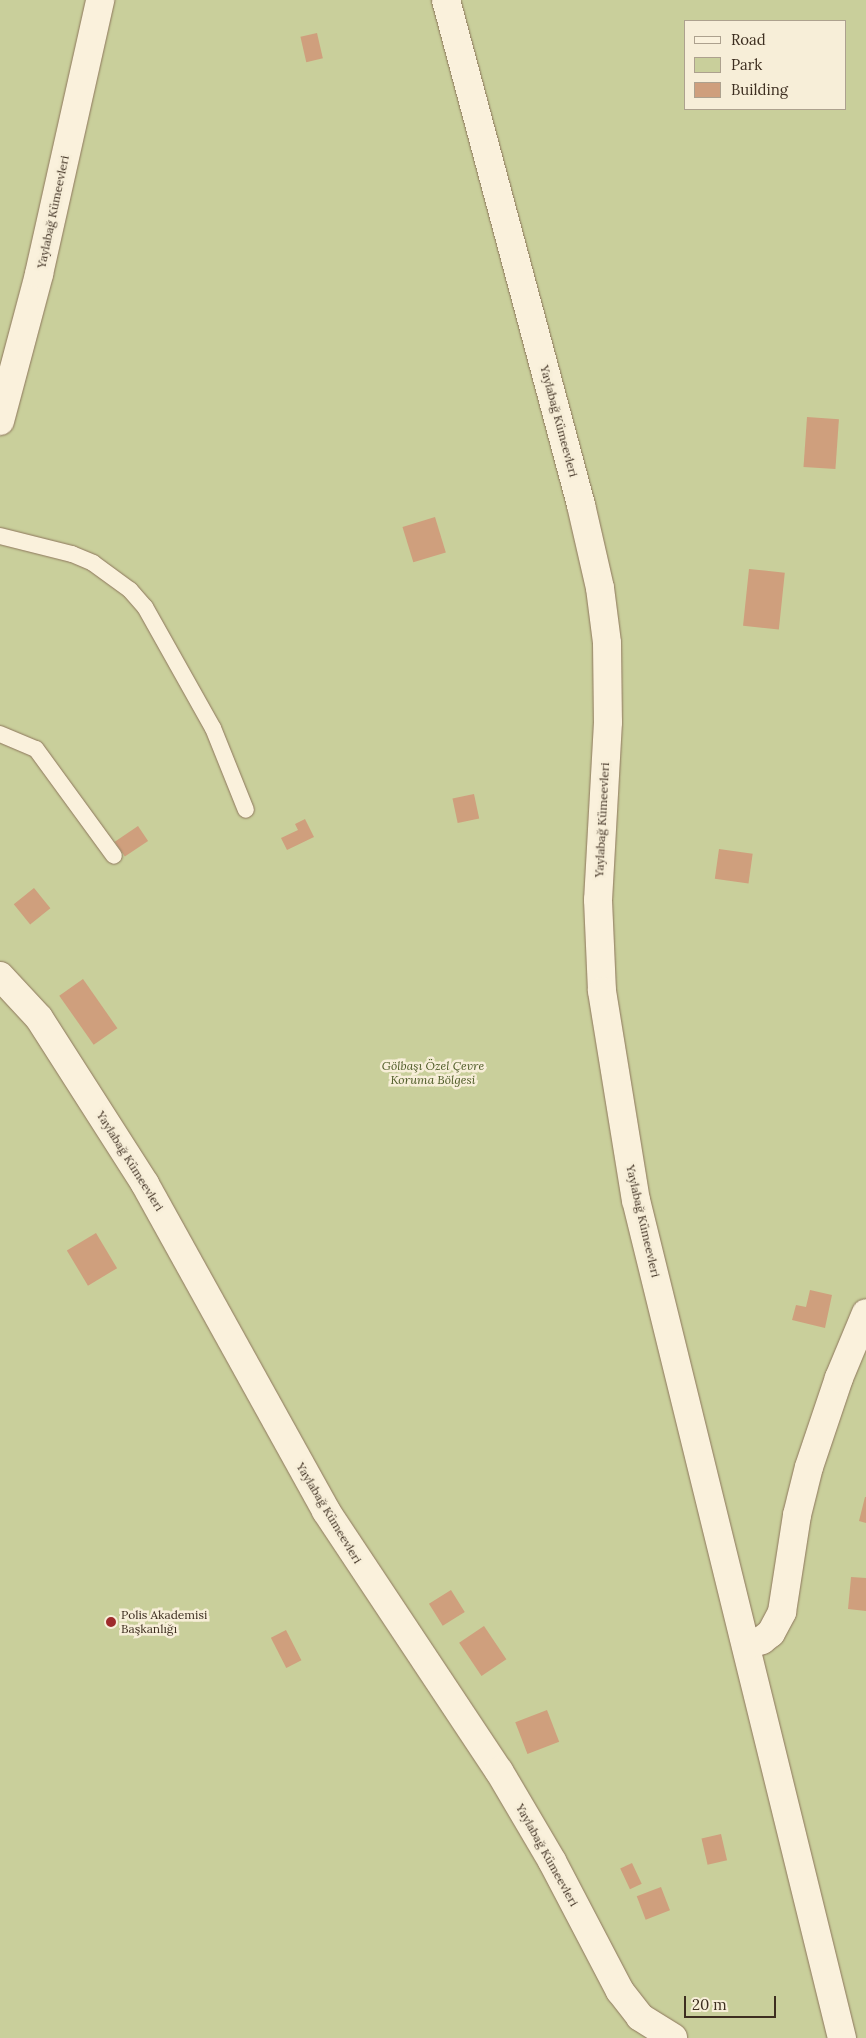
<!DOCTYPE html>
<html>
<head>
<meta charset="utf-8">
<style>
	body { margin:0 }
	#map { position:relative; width:866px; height:2038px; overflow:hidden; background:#f0e4c8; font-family:Lora,serif }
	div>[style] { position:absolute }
	.green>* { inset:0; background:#c9cf9b }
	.building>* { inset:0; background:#cf9f7d; transform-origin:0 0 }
	.roads { filter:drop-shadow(0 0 1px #8d765c) drop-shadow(0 0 1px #8d765c) }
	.lane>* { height:16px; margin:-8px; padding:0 8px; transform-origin:8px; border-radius:8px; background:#faf1dc }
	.street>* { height:28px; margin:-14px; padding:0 14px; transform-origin:14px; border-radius:14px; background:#faf1dc }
	.dots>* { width:14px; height:14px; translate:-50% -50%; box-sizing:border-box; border:2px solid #f7eed8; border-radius:50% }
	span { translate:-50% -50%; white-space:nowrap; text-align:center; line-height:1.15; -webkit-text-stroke:5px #f7eed8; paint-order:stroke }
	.street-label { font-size:12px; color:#3d2e20 }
	.park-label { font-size:12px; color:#4d5a26; font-style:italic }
	.poi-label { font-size:12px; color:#3d2e20 }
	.left { translate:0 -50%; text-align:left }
	.legend { position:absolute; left:684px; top:20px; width:162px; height:90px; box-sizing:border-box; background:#f7eed8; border:1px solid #ada18e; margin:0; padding:6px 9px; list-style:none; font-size:15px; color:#3d2e20 }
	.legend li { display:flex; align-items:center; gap:10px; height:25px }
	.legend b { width:25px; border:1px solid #ada18e }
	.scale { position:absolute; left:684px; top:1996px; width:92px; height:22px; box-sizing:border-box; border:2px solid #3d2e20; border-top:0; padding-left:6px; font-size:15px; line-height:18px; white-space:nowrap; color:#3d2e20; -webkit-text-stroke:4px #f7eed8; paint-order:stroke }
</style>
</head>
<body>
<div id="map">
	<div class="green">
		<i style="clip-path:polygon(evenodd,0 0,866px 0,866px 2038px,0 2038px,0 0,685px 21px,845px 21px,845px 109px,685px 109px,685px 21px)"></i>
	</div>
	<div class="building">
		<i style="left:317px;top:33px;width:26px;height:17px;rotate:77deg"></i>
		<i style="left:807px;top:417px;width:32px;height:50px;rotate:4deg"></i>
		<i style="left:435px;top:517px;width:37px;height:34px;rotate:73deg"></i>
		<i style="left:749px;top:569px;width:36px;height:57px;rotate:6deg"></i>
		<i style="left:474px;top:794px;width:25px;height:22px;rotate:78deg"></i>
		<i style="clip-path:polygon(305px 819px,314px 837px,287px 850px,281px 838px,298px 830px,295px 824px)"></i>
		<i style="left:138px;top:826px;width:18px;height:28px;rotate:56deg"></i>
		<i style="left:719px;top:849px;width:34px;height:30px;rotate:8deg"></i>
		<i style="left:34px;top:888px;width:26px;height:26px;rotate:51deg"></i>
		<i style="left:83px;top:979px;width:60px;height:29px;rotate:55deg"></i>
		<i style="left:96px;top:1233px;width:41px;height:34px;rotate:59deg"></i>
		<i style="clip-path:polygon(810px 1290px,832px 1295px,825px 1328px,792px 1320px,796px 1305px,806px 1307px)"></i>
		<i style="clip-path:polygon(865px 1497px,866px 1497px,866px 1523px,859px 1521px)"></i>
		<i style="clip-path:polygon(851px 1577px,866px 1578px,866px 1611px,848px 1609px)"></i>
		<i style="left:451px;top:1590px;width:26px;height:26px;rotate:58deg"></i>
		<i style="left:484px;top:1626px;width:40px;height:30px;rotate:56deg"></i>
		<i style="left:286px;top:1630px;width:34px;height:17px;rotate:63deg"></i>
		<i style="left:547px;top:1710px;width:34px;height:34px;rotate:69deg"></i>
		<i style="left:721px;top:1834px;width:27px;height:20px;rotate:77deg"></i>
		<i style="left:632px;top:1863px;width:23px;height:13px;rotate:65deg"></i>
		<i style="left:661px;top:1887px;width:25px;height:26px;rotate:69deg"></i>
	</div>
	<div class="roads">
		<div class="lane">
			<i style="left:0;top:536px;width:74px;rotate:14deg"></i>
			<i style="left:72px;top:554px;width:23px;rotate:23deg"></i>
			<i style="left:93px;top:563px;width:46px;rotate:36.1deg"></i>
			<i style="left:130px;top:590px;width:23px;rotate:49deg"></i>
			<i style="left:145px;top:607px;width:139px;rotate:60.7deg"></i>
			<i style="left:213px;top:728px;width:88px;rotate:68.1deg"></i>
			<i style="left:0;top:734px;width:39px;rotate:23deg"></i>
			<i style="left:36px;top:749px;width:132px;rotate:53.9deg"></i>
		</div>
		<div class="street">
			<i style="left:446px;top:0;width:523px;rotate:75.03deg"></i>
			<i style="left:581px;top:505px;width:85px;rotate:77.1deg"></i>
			<i style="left:600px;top:588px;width:55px;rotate:82.7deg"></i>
			<i style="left:607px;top:643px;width:79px;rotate:89.3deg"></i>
			<i style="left:608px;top:722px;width:178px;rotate:93.2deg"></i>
			<i style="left:598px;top:900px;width:91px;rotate:87.5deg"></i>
			<i style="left:602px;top:991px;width:212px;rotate:80.8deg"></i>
			<i style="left:636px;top:1200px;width:863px;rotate:76.19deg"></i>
			<i style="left:0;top:421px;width:152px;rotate:-75.1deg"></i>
			<i style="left:39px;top:274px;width:281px;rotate:-77.4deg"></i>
			<i style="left:0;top:976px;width:57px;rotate:47.1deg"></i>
			<i style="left:39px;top:1018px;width:197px;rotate:57.4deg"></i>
			<i style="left:145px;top:1184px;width:374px;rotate:61deg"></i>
			<i style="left:326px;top:1511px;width:312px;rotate:56.4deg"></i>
			<i style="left:499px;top:1771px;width:104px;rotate:59.5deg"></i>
			<i style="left:552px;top:1861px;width:147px;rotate:62.4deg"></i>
			<i style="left:620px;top:1991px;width:33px;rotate:52deg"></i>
			<i style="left:640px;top:2017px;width:39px;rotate:32deg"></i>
			<i style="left:746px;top:1645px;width:17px;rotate:-17deg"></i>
			<i style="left:762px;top:1640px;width:11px;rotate:-38deg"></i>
			<i style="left:771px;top:1633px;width:24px;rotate:-62deg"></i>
			<i style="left:782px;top:1612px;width:98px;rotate:-81.2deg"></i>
			<i style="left:797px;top:1515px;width:49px;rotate:-76deg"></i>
			<i style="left:809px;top:1467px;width:94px;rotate:-71.4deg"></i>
			<i style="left:839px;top:1378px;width:70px;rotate:-67.4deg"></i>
		</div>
	</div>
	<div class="dots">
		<i style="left:111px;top:1622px;background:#9e2a2b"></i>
	</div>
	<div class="street-label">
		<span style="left:53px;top:212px;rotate:-78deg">Yaylabağ Kümeevleri</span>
		<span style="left:559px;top:421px;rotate:75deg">Yaylabağ Kümeevleri</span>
		<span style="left:602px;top:820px;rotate:-87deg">Yaylabağ Kümeevleri</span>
		<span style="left:130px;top:1161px;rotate:58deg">Yaylabağ Kümeevleri</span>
		<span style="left:643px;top:1221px;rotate:77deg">Yaylabağ Kümeevleri</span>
		<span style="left:329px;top:1513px;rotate:59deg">Yaylabağ Kümeevleri</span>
		<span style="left:547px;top:1855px;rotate:61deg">Yaylabağ Kümeevleri</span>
	</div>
	<div class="park-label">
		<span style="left:433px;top:1073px">Gölbaşı Özel Çevre<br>Koruma Bölgesi</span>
	</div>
	<div class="poi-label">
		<span class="left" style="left:121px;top:1622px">Polis Akademisi<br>Başkanlığı</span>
	</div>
	<ul class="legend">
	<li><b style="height:6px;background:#faf1dc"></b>Road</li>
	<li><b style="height:14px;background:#c9cf9b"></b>Park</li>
	<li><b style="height:14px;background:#cf9f7d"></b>Building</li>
	</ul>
	<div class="scale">20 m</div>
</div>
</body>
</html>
